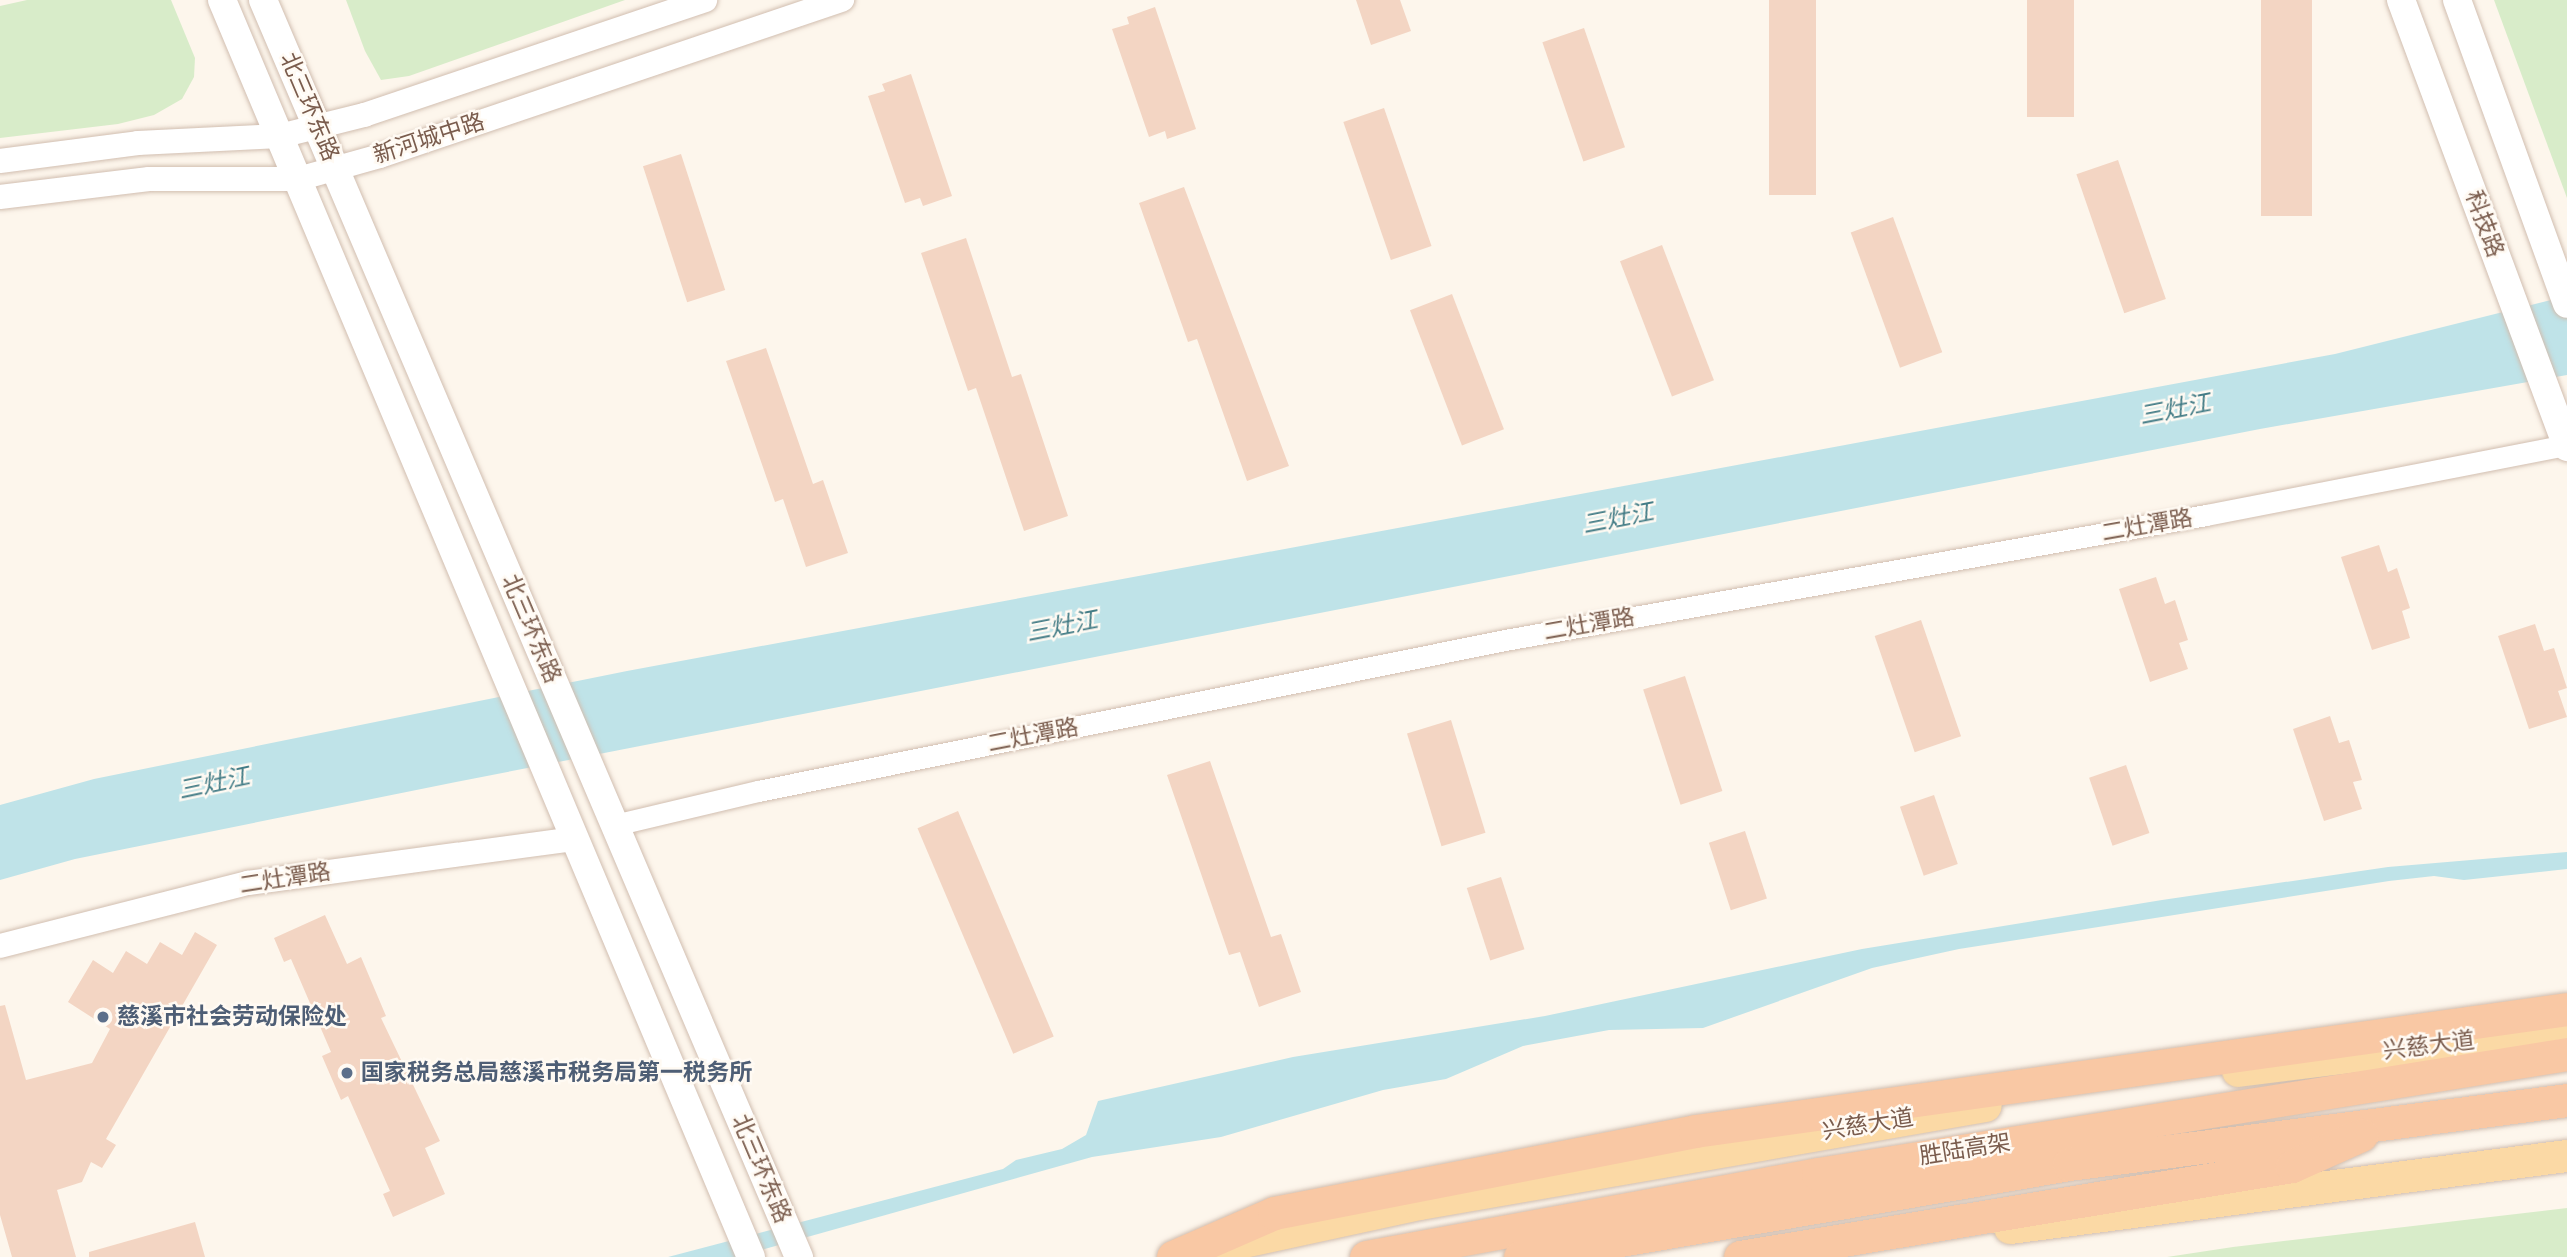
<!DOCTYPE html>
<html>
<head>
<meta charset="utf-8">
<style>
	body { margin:0 }
	#map { position:relative; width:2567px; height:1257px; overflow:hidden; background:#fdf6ec; font-family:"Work Sans","Noto Sans SC",sans-serif }
	div>[style] { position:absolute }
	.green>* { inset:0; background:#d8ecc9 }
	.water>* { inset:0; background:#bfe3e8 }
	.building>* { inset:0; background:#f3d5c3; transform-origin:0 0 }
	.roads { filter:drop-shadow(0 0 2px #d1beb0) drop-shadow(0 0 2px #d1beb0) }
	.minor>* { height:21px; margin:-10.5px; padding:0 10.5px; transform-origin:10.5px; border-radius:10.5px; background:#fff }
	.tertiary>* { height:24px; margin:-12px; padding:0 12px; transform-origin:12px; border-radius:12px; background:#fff }
	.secondary>* { height:28px; margin:-14px; padding:0 14px; transform-origin:14px; border-radius:14px; background:#fff }
	.primary>* { height:32px; margin:-16px; padding:0 16px; transform-origin:16px; border-radius:16px; background:#fbd9a5 }
	.trunk>* { height:33px; margin:-16.5px; padding:0 16.5px; transform-origin:16.5px; border-radius:16.5px; background:#f9c8a4 }
	.dots>* { width:19px; height:19px; translate:-50% -50%; box-sizing:border-box; border:4px solid #fffaf3; border-radius:50% }
	span { translate:-50% -50%; white-space:nowrap; text-align:center; line-height:1.15; -webkit-text-stroke:5px #fffaf3; paint-order:stroke }
	.street-label { font-size:23px; color:#7a5c4d }
	.service-label { font-size:23px; color:#4e5e75; font-weight:700 }
	.left { translate:0 -50%; text-align:left }
	.water-label { font-size:24px; color:#437c86; font-style:italic }
</style>
</head>
<body>
<div id="map">
	<div class="green">
		<i style="clip-path:polygon(27px 0,171px 0,195px 58px,194px 77px,182px 99px,154px 115px,118px 124px,0 138px,0 6px)"></i>
		<i style="clip-path:polygon(346px 0,625px 0,409px 76px,381px 80px,365px 51px)"></i>
		<i style="clip-path:polygon(2494px 0,2567px 0,2567px 198px)"></i>
		<i style="clip-path:polygon(2567px 1208px,2567px 1257px,2167px 1257px,2233px 1247px)"></i>
	</div>
	<div class="water">
		<i style="clip-path:polygon(2567px 296px,2567px 375px,2260px 429px,456px 782px,75px 859px,0 880px,0 805px,94px 779px,627px 671px,2335px 354px)"></i>
		<i style="clip-path:polygon(2567px 852px,2567px 869px,2464px 880px,2434px 876px,2389px 881px,1959px 949px,1872px 968px,1703px 1028px,1609px 1030px,1523px 1046px,1446px 1079px,1383px 1090px,1221px 1137px,1092px 1157px,736px 1257px,668px 1257px,1003px 1169px,1016px 1160px,1062px 1149px,1086px 1135px,1098px 1101px,1293px 1057px,1545px 1016px,1862px 949px,2162px 900px,2388px 867px)"></i>
	</div>
	<div class="building">
		<i style="clip-path:polygon(1356px 0,1400px 0,1411px 31px,1371px 45px)"></i>
		<i style="left:1769px;top:0;width:47px;height:195px"></i>
		<i style="left:2027px;top:0;width:47px;height:117px"></i>
		<i style="left:2261px;top:0;width:51px;height:216px"></i>
		<i style="clip-path:polygon(1155px 7px,1196px 129px,1167px 139px,1165px 131px,1149px 137px,1112px 29px,1129px 24px,1127px 17px)"></i>
		<i style="left:1584px;top:28px;width:126px;height:44px;rotate:71deg"></i>
		<i style="clip-path:polygon(911px 74px,952px 196px,923px 206px,920px 198px,905px 203px,868px 96px,885px 91px,882px 84px)"></i>
		<i style="left:1384px;top:108px;width:146px;height:43px;rotate:71deg"></i>
		<i style="left:681px;top:154px;width:143px;height:40px;rotate:72deg"></i>
		<i style="left:2118px;top:160px;width:147px;height:44px;rotate:71deg"></i>
		<i style="clip-path:polygon(1184px 187px,1289px 466px,1247px 481px,1197px 339px,1188px 342px,1139px 203px)"></i>
		<i style="left:1893px;top:217px;width:144px;height:45px;rotate:70deg"></i>
		<i style="clip-path:polygon(966px 238px,1012px 377px,1021px 374px,1068px 516px,1024px 531px,976px 388px,968px 391px,921px 253px)"></i>
		<i style="left:1662px;top:245px;width:145px;height:45px;rotate:69deg"></i>
		<i style="left:1452px;top:294px;width:145px;height:45px;rotate:69deg"></i>
		<i style="clip-path:polygon(766px 348px,813px 484px,823px 480px,848px 553px,806px 567px,783px 499px,775px 502px,726px 361px)"></i>
		<i style="clip-path:polygon(2379px 545px,2388px 572px,2397px 568px,2410px 608px,2402px 611px,2410px 638px,2372px 650px,2341px 557px)"></i>
		<i style="clip-path:polygon(2156px 577px,2165px 604px,2175px 600px,2188px 640px,2179px 643px,2188px 669px,2150px 682px,2119px 589px)"></i>
		<i style="left:1921px;top:620px;width:123px;height:49px;rotate:71deg"></i>
		<i style="clip-path:polygon(2535px 624px,2544px 651px,2554px 648px,2567px 688px,2558px 691px,2567px 717px,2529px 729px,2498px 636px)"></i>
		<i style="left:1685px;top:676px;width:121px;height:44px;rotate:72deg"></i>
		<i style="clip-path:polygon(2330px 716px,2339px 743px,2349px 740px,2362px 780px,2353px 782px,2362px 809px,2324px 821px,2293px 729px)"></i>
		<i style="left:1451px;top:720px;width:118px;height:46px;rotate:73deg"></i>
		<i style="clip-path:polygon(1210px 761px,1271px 937px,1281px 934px,1301px 992px,1259px 1007px,1240px 952px,1229px 955px,1167px 775px)"></i>
		<i style="left:2126px;top:765px;width:72px;height:39px;rotate:71deg"></i>
		<i style="left:1934px;top:795px;width:73px;height:36px;rotate:71deg"></i>
		<i style="left:958px;top:811px;width:245px;height:44px;rotate:67deg"></i>
		<i style="left:1745px;top:831px;width:71px;height:38px;rotate:72deg"></i>
		<i style="left:1501px;top:877px;width:76px;height:36px;rotate:72deg"></i>
		<i style="clip-path:polygon(325px 915px,347px 964px,361px 957px,386px 1016px,381px 1018px,440px 1141px,425px 1148px,445px 1194px,393px 1217px,383px 1194px,390px 1191px,348px 1096px,341px 1100px,322px 1056px,331px 1052px,291px 959px,284px 962px,274px 938px)"></i>
		<i style="clip-path:polygon(195px 932px,217px 945px,106px 1139px,116px 1145px,102px 1168px,91px 1162px,82px 1182px,57px 1190px,76px 1257px,12px 1257px,0 1215px,0 1006px,5px 1005px,26px 1080px,92px 1063px,110px 1029px,68px 1002px,93px 960px,113px 973px,126px 951px,147px 964px,160px 942px,182px 955px)"></i>
		<i style="clip-path:polygon(195px 1222px,205px 1257px,89px 1257px,89px 1252px)"></i>
	</div>
	<div class="roads">
		<div class="minor">
			<i style="left:614px;top:825px;width:148px;rotate:-13.3deg"></i>
			<i style="left:758px;top:791px;width:762px;rotate:-11.43deg"></i>
			<i style="left:1505px;top:640px;width:712px;rotate:-10.11deg"></i>
			<i style="left:2206px;top:515px;width:368px;rotate:-11deg"></i>
		</div>
		<div class="tertiary">
			<i style="left:0;top:161px;width:139px;rotate:-7.4deg"></i>
			<i style="left:138px;top:143px;width:142px;rotate:-2.8deg"></i>
			<i style="left:280px;top:136px;width:87px;rotate:-14deg"></i>
			<i style="left:364px;top:115px;width:360px;rotate:-18.6deg"></i>
			<i style="left:0;top:197px;width:150px;rotate:-6.9deg"></i>
			<i style="left:149px;top:179px;width:149px"></i>
			<i style="left:298px;top:179px;width:85px;rotate:-15.7deg"></i>
			<i style="left:380px;top:156px;width:488px;rotate:-18.7deg"></i>
			<i style="left:0;top:946px;width:256px;rotate:-14.3deg"></i>
			<i style="left:248px;top:883px;width:330px;rotate:-7.7deg"></i>
		</div>
		<div class="secondary">
			<i style="left:222px;top:0;width:1364px;rotate:67.18deg"></i>
			<i style="left:263px;top:0;width:1367px;rotate:66.91deg"></i>
			<i style="left:2401px;top:0;width:477px;rotate:69.6deg"></i>
			<i style="left:2457px;top:0;width:323px;rotate:70.1deg"></i>
		</div>
		<div class="primary">
			<i style="left:2238px;top:1071px;width:332px;rotate:-7.1deg"></i>
			<i style="left:2010px;top:1228px;width:562px;rotate:-7.37deg"></i>
			<i style="left:1211px;top:1249px;width:214px;rotate:-12.2deg"></i>
			<i style="left:1420px;top:1204px;width:574px;rotate:-9.82deg"></i>
		</div>
		<div class="trunk">
			<i style="left:1173px;top:1257px;width:110px;rotate:-23.5deg"></i>
			<i style="left:1274px;top:1213px;width:429px;rotate:-11deg"></i>
			<i style="left:1695px;top:1131px;width:880px;rotate:-7.96deg"></i>
			<i style="left:1366px;top:1257px;width:460px;rotate:-10.4deg"></i>
			<i style="left:1818px;top:1174px;width:759px;rotate:-9.1deg"></i>
			<i style="left:1520px;top:1257px;width:557px;rotate:-9.61deg"></i>
			<i style="left:2069px;top:1164px;width:502px;rotate:-7.32deg"></i>
			<i style="left:1740px;top:1257px;width:559px;rotate:-9.36deg"></i>
			<i style="left:2292px;top:1166px;width:76px;rotate:-24.2deg"></i>
		</div>
	</div>
	<div class="dots">
		<i style="left:103px;top:1017px;background:#5c6f8a"></i>
		<i style="left:347px;top:1073px;background:#5c6f8a"></i>
	</div>
	<div class="street-label">
		<span style="left:309px;top:107px;rotate:67deg">北三环东路</span>
		<span style="left:429px;top:139px;rotate:-18deg">新河城中路</span>
		<span style="left:2484px;top:224px;rotate:70deg">科技路</span>
		<span style="left:2147px;top:526px;rotate:-10deg">二灶潭路</span>
		<span style="left:1589px;top:625px;rotate:-10deg">二灶潭路</span>
		<span style="left:531px;top:629px;rotate:67deg">北三环东路</span>
		<span style="left:1033px;top:736px;rotate:-11deg">二灶潭路</span>
		<span style="left:285px;top:879px;rotate:-9deg">二灶潭路</span>
		<span style="left:2429px;top:1046px;rotate:-7deg">兴慈大道</span>
		<span style="left:1868px;top:1125px;rotate:-9deg">兴慈大道</span>
		<span style="left:1965px;top:1150px;rotate:-9deg">胜陆高架</span>
		<span style="left:761px;top:1169px;rotate:67deg">北三环东路</span>
	</div>
	<div class="service-label">
		<span class="left" style="left:117px;top:1017px">慈溪市社会劳动保险处</span>
		<span class="left" style="left:361px;top:1073px">国家税务总局慈溪市税务局第一税务所</span>
	</div>
	<div class="water-label">
		<span style="left:2175px;top:410px;rotate:-11deg">三灶江</span>
		<span style="left:1618px;top:519px;rotate:-11deg">三灶江</span>
		<span style="left:1062px;top:627px;rotate:-11deg">三灶江</span>
		<span style="left:214px;top:784px;rotate:-12deg">三灶江</span>
	</div>
</div>
</body>
</html>
